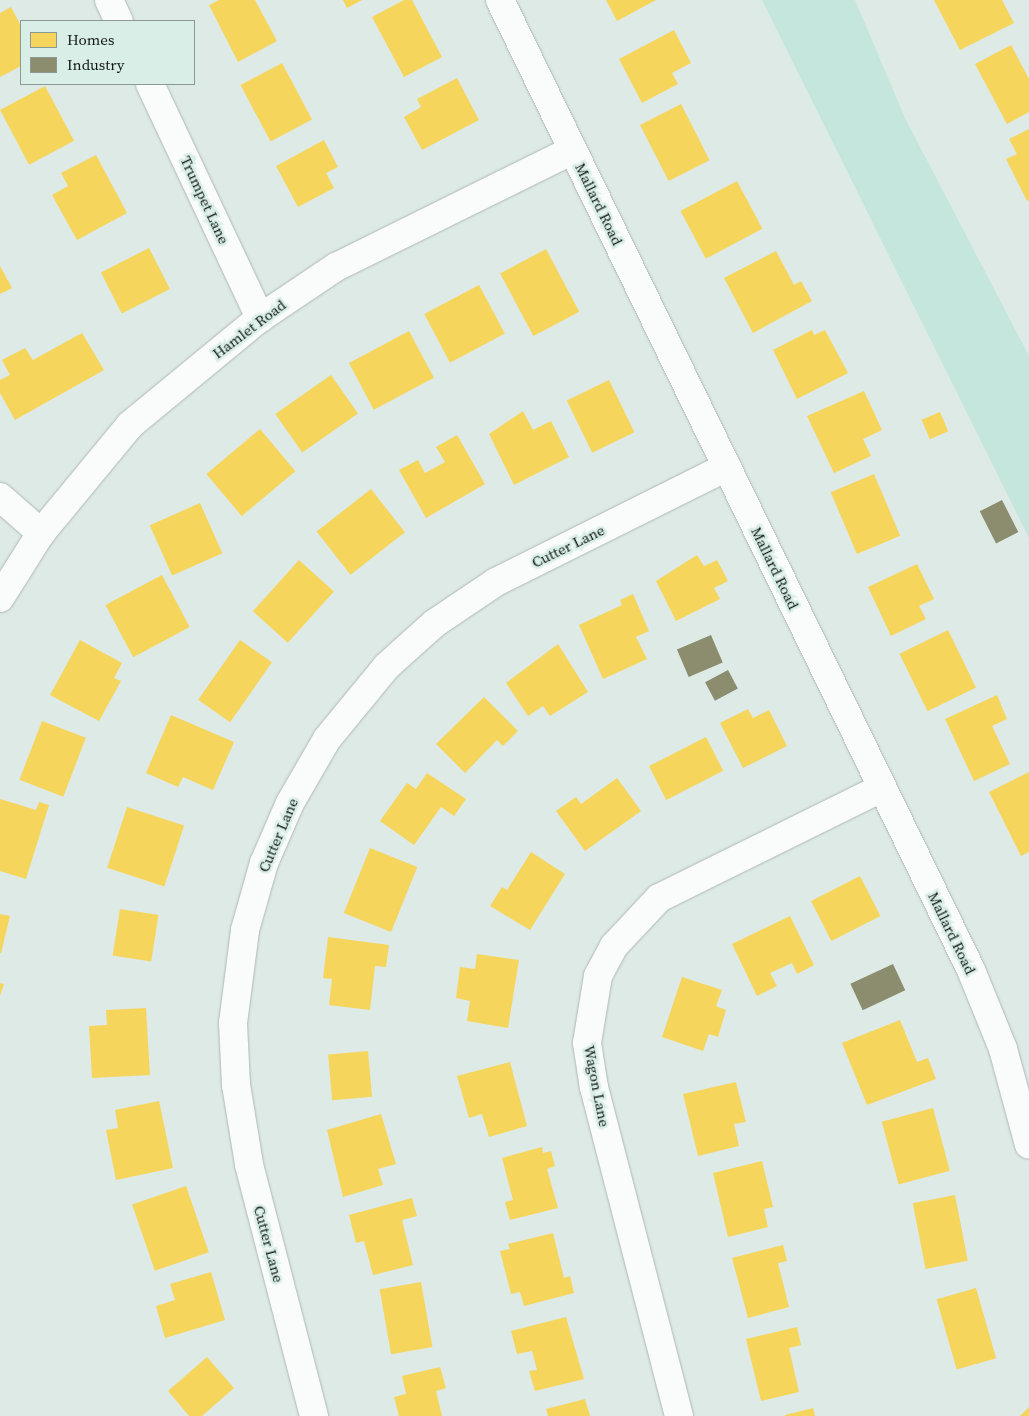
<!DOCTYPE html>
<html>
<head>
<meta charset="utf-8">
<style>
	body { margin:0 }
	#map { position:relative; width:1029px; height:1416px; overflow:hidden; background:#deeae6; font-family:"Source Serif 4",serif }
	div>[style] { position:absolute }
	.green>* { inset:0; background:#c4e6dc }
	.homes>* { inset:0; background:#f6d55c; transform-origin:0 0 }
	.industry>* { inset:0; background:#8c8c6e; transform-origin:0 0 }
	.roads { filter:drop-shadow(0 0 1px #afb8b5) drop-shadow(0 0 1px #afb8b5) }
	.minor>* { height:28px; margin:-14px; padding:0 14px; transform-origin:14px; border-radius:14px; background:#fafcfb }
	span { translate:-50% -50%; white-space:nowrap; text-align:center; line-height:1.15; -webkit-text-stroke:5px #daeee8; paint-order:stroke }
	.street-label { font-size:15px; color:#121917 }
	.legend { position:absolute; left:20px; top:20px; width:175px; height:65px; box-sizing:border-box; background:#daeee8; border:1px solid #8a9994; margin:0; padding:6px 9px; list-style:none; font-size:15px; color:#121917 }
	.legend li { display:flex; align-items:center; gap:10px; height:25px }
	.legend b { width:25px; border:1px solid #8a9994 }
</style>
</head>
<body>
<div id="map">
	<div class="green">
		<i style="clip-path:polygon(762px 0,855px 0,905px 118px,1029px 356px,1029px 538px)"></i>
	</div>
	<div class="homes">
		<i style="clip-path:polygon(219px 0,255px 0,277px 41px,238px 62px,209px 5px)"></i>
		<i style="clip-path:polygon(343px 0,362px 0,347px 8px)"></i>
		<i style="clip-path:polygon(404px 0,412px 0,442px 57px,404px 77px,372px 17px)"></i>
		<i style="clip-path:polygon(606px 0,656px 0,617px 21px)"></i>
		<i style="clip-path:polygon(934px 0,1002px 0,1014px 23px,960px 50px)"></i>
		<i style="clip-path:polygon(11px 7px,21px 26px,21px 66px,0 77px,0 13px)"></i>
		<i style="clip-path:polygon(674px 30px,691px 63px,672px 73px,678px 84px,642px 103px,619px 59px)"></i>
		<i style="clip-path:polygon(1011px 45px,1029px 79px,1029px 112px,1007px 124px,975px 64px)"></i>
		<i style="left:282px;top:63px;width:64px;height:47px;rotate:62deg"></i>
		<i style="clip-path:polygon(457px 78px,479px 120px,422px 150px,404px 117px,421px 107px,417px 99px)"></i>
		<i style="left:45px;top:86px;width:62px;height:51px;rotate:62deg"></i>
		<i style="left:681px;top:104px;width:63px;height:46px;rotate:63deg"></i>
		<i style="clip-path:polygon(1029px 129px,1029px 200px,1027px 201px,1006px 159px,1017px 154px,1009px 139px)"></i>
		<i style="clip-path:polygon(324px 140px,338px 167px,326px 173px,334px 188px,298px 207px,276px 166px)"></i>
		<i style="clip-path:polygon(96px 155px,127px 213px,77px 240px,52px 195px,68px 186px,61px 173px)"></i>
		<i style="left:737px;top:181px;width:54px;height:64px;rotate:62deg"></i>
		<i style="left:149px;top:248px;width:46px;height:54px;rotate:63deg"></i>
		<i style="left:546px;top:249px;width:71px;height:52px;rotate:62deg"></i>
		<i style="clip-path:polygon(776px 251px,794px 285px,801px 281px,812px 301px,753px 333px,724px 278px)"></i>
		<i style="clip-path:polygon(0 266px,12px 288px,0 294px)"></i>
		<i style="left:479px;top:285px;width:55px;height:62px;rotate:62deg"></i>
		<i style="clip-path:polygon(812px 330px,814px 335px,825px 330px,848px 373px,797px 399px,773px 350px)"></i>
		<i style="left:409px;top:331px;width:53px;height:68px;rotate:62deg"></i>
		<i style="clip-path:polygon(82px 333px,104px 370px,15px 420px,0 393px,0 380px,10px 375px,2px 360px,25px 348px,33px 360px)"></i>
		<i style="left:331px;top:375px;width:47px;height:68px;rotate:55deg"></i>
		<i style="left:609px;top:380px;width:58px;height:47px;rotate:64deg"></i>
		<i style="clip-path:polygon(864px 391px,882px 430px,863px 439px,871px 456px,834px 473px,807px 416px)"></i>
		<i style="clip-path:polygon(523px 411px,533px 430px,551px 421px,569px 457px,514px 485px,489px 434px)"></i>
		<i style="left:940px;top:412px;width:21px;height:20px;rotate:67deg"></i>
		<i style="left:260px;top:429px;width:55px;height:70px;rotate:50deg"></i>
		<i style="clip-path:polygon(457px 435px,485px 484px,426px 518px,399px 470px,418px 460px,425px 473px,445px 462px,436px 447px)"></i>
		<i style="left:874px;top:474px;width:67px;height:47px;rotate:67deg"></i>
		<i style="left:371px;top:489px;width:55px;height:69px;rotate:52deg"></i>
		<i style="left:200px;top:503px;width:55px;height:55px;rotate:66deg"></i>
		<i style="clip-path:polygon(697px 555px,704px 566px,717px 560px,728px 581px,714px 588px,720px 599px,676px 621px,656px 581px)"></i>
		<i style="left:299px;top:560px;width:47px;height:69px;rotate:42deg"></i>
		<i style="clip-path:polygon(917px 564px,934px 599px,919px 606px,926px 619px,891px 636px,868px 587px)"></i>
		<i style="left:162px;top:575px;width:59px;height:64px;rotate:62deg"></i>
		<i style="clip-path:polygon(633px 594px,649px 631px,636px 637px,647px 659px,603px 679px,579px 625px,622px 605px,620px 600px)"></i>
		<i style="left:948px;top:630px;width:64px;height:54px;rotate:64deg"></i>
		<i style="clip-path:polygon(80px 640px,122px 663px,114px 678px,121px 681px,99px 721px,50px 695px)"></i>
		<i style="left:240px;top:640px;width:39px;height:73px;rotate:35deg"></i>
		<i style="clip-path:polygon(558px 644px,588px 692px,550px 716px,543px 706px,528px 716px,506px 683px)"></i>
		<i style="clip-path:polygon(997px 695px,1007px 719px,992px 726px,1010px 764px,974px 781px,945px 719px)"></i>
		<i style="clip-path:polygon(484px 697px,518px 731px,503px 746px,497px 740px,465px 773px,436px 744px)"></i>
		<i style="clip-path:polygon(748px 709px,753px 718px,769px 710px,787px 746px,743px 768px,720px 723px)"></i>
		<i style="clip-path:polygon(171px 715px,234px 742px,213px 790px,183px 777px,178px 787px,146px 773px)"></i>
		<i style="left:42px;top:721px;width:47px;height:63px;rotate:21deg"></i>
		<i style="left:706px;top:737px;width:38px;height:64px;rotate:63deg"></i>
		<i style="clip-path:polygon(1029px 772px,1029px 852px,1021px 856px,989px 792px)"></i>
		<i style="clip-path:polygon(427px 773px,466px 799px,454px 816px,441px 807px,414px 845px,380px 821px,407px 783px,416px 789px)"></i>
		<i style="clip-path:polygon(617px 778px,641px 811px,585px 851px,556px 811px,576px 797px,581px 804px)"></i>
		<i style="clip-path:polygon(0 799px,36px 810px,39px 802px,49px 805px,26px 879px,0 871px)"></i>
		<i style="left:127px;top:807px;width:60px;height:64px;rotate:18deg"></i>
		<i style="left:370px;top:848px;width:51px;height:70px;rotate:22deg"></i>
		<i style="clip-path:polygon(531px 852px,565px 874px,530px 930px,490px 906px,502px 887px,507px 890px)"></i>
		<i style="left:860px;top:876px;width:45px;height:55px;rotate:63deg"></i>
		<i style="left:120px;top:909px;width:39px;height:47px;rotate:9deg"></i>
		<i style="clip-path:polygon(0 914px,10px 916px,1px 953px,0 953px)"></i>
		<i style="clip-path:polygon(790px 916px,814px 965px,797px 974px,792px 963px,770px 973px,777px 986px,757px 996px,732px 944px)"></i>
		<i style="clip-path:polygon(328px 937px,389px 945px,386px 967px,375px 966px,370px 1010px,329px 1005px,332px 979px,323px 978px)"></i>
		<i style="clip-path:polygon(477px 954px,519px 960px,508px 1028px,467px 1021px,470px 1001px,456px 998px,460px 967px,475px 969px)"></i>
		<i style="clip-path:polygon(682px 977px,722px 990px,716px 1006px,726px 1010px,718px 1037px,709px 1034px,703px 1051px,662px 1037px)"></i>
		<i style="clip-path:polygon(0 983px,4px 984px,0 996px)"></i>
		<i style="clip-path:polygon(146px 1008px,150px 1075px,92px 1078px,89px 1026px,107px 1025px,106px 1010px)"></i>
		<i style="clip-path:polygon(900px 1020px,917px 1062px,928px 1058px,936px 1079px,867px 1105px,842px 1043px)"></i>
		<i style="left:368px;top:1051px;width:46px;height:40px;rotate:85deg"></i>
		<i style="clip-path:polygon(510px 1062px,527px 1126px,489px 1137px,482px 1114px,469px 1118px,457px 1076px)"></i>
		<i style="clip-path:polygon(736px 1082px,746px 1122px,734px 1124px,739px 1146px,698px 1156px,683px 1094px)"></i>
		<i style="clip-path:polygon(159px 1101px,173px 1168px,116px 1180px,106px 1130px,118px 1128px,115px 1110px)"></i>
		<i style="left:933px;top:1108px;width:65px;height:53px;rotate:75deg"></i>
		<i style="clip-path:polygon(381px 1114px,396px 1164px,378px 1169px,383px 1185px,343px 1197px,327px 1130px)"></i>
		<i style="clip-path:polygon(542px 1147px,543px 1153px,551px 1151px,555px 1166px,547px 1169px,558px 1208px,510px 1220px,505px 1202px,513px 1200px,502px 1158px)"></i>
		<i style="clip-path:polygon(762px 1161px,773px 1207px,764px 1209px,768px 1227px,728px 1237px,713px 1173px)"></i>
		<i style="left:186px;top:1186px;width:70px;height:57px;rotate:71deg"></i>
		<i style="left:955px;top:1195px;width:67px;height:43px;rotate:79deg"></i>
		<i style="clip-path:polygon(412px 1198px,417px 1216px,402px 1220px,413px 1265px,373px 1275px,364px 1241px,356px 1243px,349px 1215px)"></i>
		<i style="clip-path:polygon(553px 1233px,564px 1278px,570px 1276px,574px 1293px,524px 1306px,520px 1292px,511px 1294px,500px 1251px,510px 1249px,508px 1244px)"></i>
		<i style="clip-path:polygon(783px 1245px,787px 1261px,778px 1263px,789px 1307px,748px 1318px,732px 1258px)"></i>
		<i style="clip-path:polygon(211px 1272px,225px 1320px,165px 1338px,156px 1306px,175px 1300px,170px 1284px)"></i>
		<i style="left:421px;top:1282px;width:66px;height:42px;rotate:80deg"></i>
		<i style="left:976px;top:1288px;width:73px;height:41px;rotate:74deg"></i>
		<i style="clip-path:polygon(566px 1317px,584px 1379px,535px 1391px,529px 1371px,537px 1370px,532px 1351px,517px 1354px,511px 1331px)"></i>
		<i style="clip-path:polygon(797px 1327px,801px 1345px,789px 1348px,799px 1392px,761px 1401px,746px 1339px)"></i>
		<i style="clip-path:polygon(207px 1357px,234px 1388px,202px 1416px,189px 1416px,168px 1391px)"></i>
		<i style="clip-path:polygon(440px 1367px,446px 1388px,436px 1391px,442px 1416px,399px 1416px,394px 1397px,406px 1394px,402px 1376px)"></i>
		<i style="clip-path:polygon(585px 1399px,590px 1416px,548px 1416px,546px 1409px)"></i>
		<i style="clip-path:polygon(1029px 1407px,1029px 1416px,1020px 1416px)"></i>
		<i style="clip-path:polygon(813px 1408px,815px 1416px,785px 1416px,785px 1415px)"></i>
	</div>
	<div class="industry">
		<i style="left:1002px;top:500px;width:36px;height:25px;rotate:63deg"></i>
		<i style="left:711px;top:635px;width:30px;height:37px;rotate:67deg"></i>
		<i style="left:728px;top:670px;width:21px;height:26px;rotate:62deg"></i>
		<i style="left:893px;top:964px;width:29px;height:47px;rotate:65deg"></i>
	</div>
	<div class="roads">
		<div class="minor">
			<i style="left:109px;top:0;width:23px;rotate:65deg"></i>
			<i style="left:500px;top:0;width:1078px;rotate:64.1deg"></i>
			<i style="left:971px;top:970px;width:85px;rotate:67.9deg"></i>
			<i style="left:1003px;top:1049px;width:99px;rotate:74.8deg"></i>
			<i style="left:150px;top:84px;width:259px;rotate:64.8deg"></i>
			<i style="left:0;top:497px;width:55px;rotate:41.3deg"></i>
			<i style="left:0;top:598px;width:77px;rotate:-57.8deg"></i>
			<i style="left:41px;top:533px;width:140px;rotate:-50.5deg"></i>
			<i style="left:130px;top:425px;width:168px;rotate:-39.5deg"></i>
			<i style="left:260px;top:318px;width:92px;rotate:-33.9deg"></i>
			<i style="left:336px;top:267px;width:264px;rotate:-26.3deg"></i>
			<i style="left:314px;top:1416px;width:260px;rotate:-104.5deg"></i>
			<i style="left:249px;top:1164px;width:80px;rotate:-99.3deg"></i>
			<i style="left:236px;top:1085px;width:62px;rotate:-92.8deg"></i>
			<i style="left:233px;top:1023px;width:94px;rotate:-82.6deg"></i>
			<i style="left:245px;top:930px;width:70px;rotate:-74.2deg"></i>
			<i style="left:264px;top:863px;width:65px;rotate:-66.6deg"></i>
			<i style="left:290px;top:803px;width:74px;rotate:-60deg"></i>
			<i style="left:327px;top:739px;width:94px;rotate:-50.6deg"></i>
			<i style="left:387px;top:666px;width:64px;rotate:-41.9deg"></i>
			<i style="left:435px;top:623px;width:73px;rotate:-33.9deg"></i>
			<i style="left:496px;top:582px;width:258px;rotate:-26.5deg"></i>
			<i style="left:679px;top:1416px;width:339px;rotate:-104.5deg"></i>
			<i style="left:594px;top:1088px;width:46px;rotate:-98.8deg"></i>
			<i style="left:587px;top:1043px;width:68px;rotate:-80.7deg"></i>
			<i style="left:598px;top:976px;width:34px;rotate:-62deg"></i>
			<i style="left:614px;top:946px;width:66px;rotate:-46.8deg"></i>
			<i style="left:659px;top:898px;width:249px;rotate:-26.3deg"></i>
		</div>
	</div>
	<div class="street-label">
		<span style="left:205px;top:200px;rotate:65deg">Trumpet Lane</span>
		<span style="left:599px;top:204px;rotate:64deg">Mallard Road</span>
		<span style="left:249px;top:329px;rotate:-37deg">Hamlet Road</span>
		<span style="left:568px;top:546px;rotate:-26deg">Cutter Lane</span>
		<span style="left:775px;top:568px;rotate:64deg">Mallard Road</span>
		<span style="left:278px;top:835px;rotate:-67deg">Cutter Lane</span>
		<span style="left:952px;top:933px;rotate:64deg">Mallard Road</span>
		<span style="left:597px;top:1086px;rotate:79deg">Wagon Lane</span>
		<span style="left:269px;top:1244px;rotate:75deg">Cutter Lane</span>
	</div>
	<ul class="legend">
	<li><b style="height:14px;background:#f6d55c"></b>Homes</li>
	<li><b style="height:14px;background:#8c8c6e"></b>Industry</li>
	</ul>
</div>
</body>
</html>
